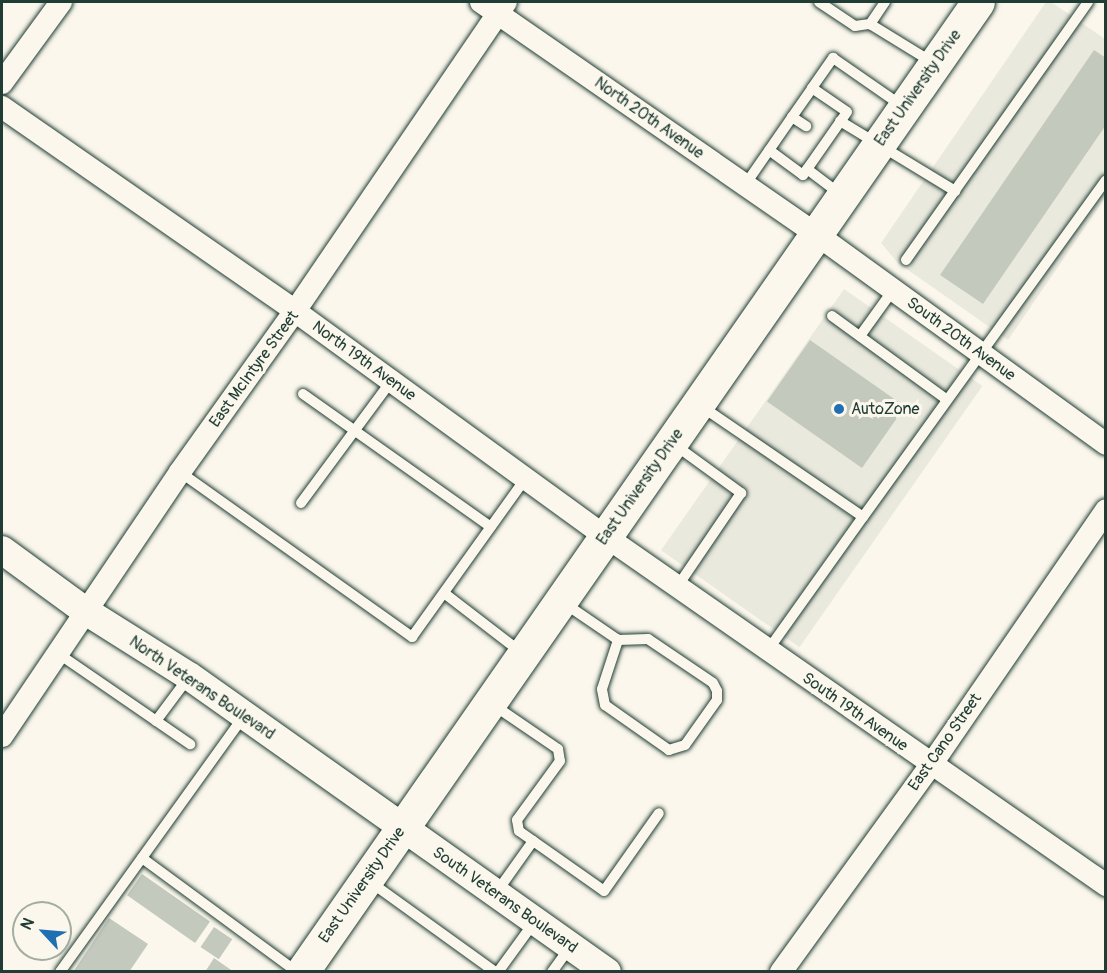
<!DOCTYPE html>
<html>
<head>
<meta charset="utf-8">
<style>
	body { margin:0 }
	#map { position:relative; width:1107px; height:973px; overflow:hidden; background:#fbf7ec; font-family:Pangolin,sans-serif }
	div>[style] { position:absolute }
	.built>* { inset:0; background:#eae9de; transform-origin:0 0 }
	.building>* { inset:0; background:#c4c9be; transform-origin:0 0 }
	.roads { filter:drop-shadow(0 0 2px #1f3d34) drop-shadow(0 0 2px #1f3d34) }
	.service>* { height:10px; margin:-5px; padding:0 5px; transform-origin:5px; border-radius:5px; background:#fbf7ec }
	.minor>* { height:22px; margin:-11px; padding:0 11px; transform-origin:11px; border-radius:11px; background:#fbf7ec }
	.tertiary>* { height:28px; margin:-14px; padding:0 14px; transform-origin:14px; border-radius:14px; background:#fbf7ec }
	.primary>* { height:33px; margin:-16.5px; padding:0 16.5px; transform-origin:16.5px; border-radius:16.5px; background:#fbf7ec }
	.dots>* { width:16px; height:16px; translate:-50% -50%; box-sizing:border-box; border:3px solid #fbf7ec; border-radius:50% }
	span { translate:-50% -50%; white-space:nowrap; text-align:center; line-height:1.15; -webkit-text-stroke:6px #fbf7ec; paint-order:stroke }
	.street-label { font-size:16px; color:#1f3d34 }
	.poi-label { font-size:16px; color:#1f3d34 }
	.left { translate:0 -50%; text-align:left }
	.frame { position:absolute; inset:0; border:3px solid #1f3d34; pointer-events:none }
	.north { position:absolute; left:12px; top:901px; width:60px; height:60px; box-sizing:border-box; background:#fbf7ec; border:2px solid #a3ada2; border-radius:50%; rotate:296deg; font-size:16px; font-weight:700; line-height:24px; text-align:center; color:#1f3d34 }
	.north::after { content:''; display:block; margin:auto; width:21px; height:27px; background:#1f6fb2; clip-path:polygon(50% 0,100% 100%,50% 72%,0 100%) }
</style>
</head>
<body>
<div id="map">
	<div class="built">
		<i style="clip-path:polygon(1046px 2px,1051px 2px,1105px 39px,1105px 198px,1008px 340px,898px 263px,881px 243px)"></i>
		<i style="left:844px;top:289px;width:169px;height:319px;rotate:35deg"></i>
	</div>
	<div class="building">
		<i style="clip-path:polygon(1094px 50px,1106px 58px,1106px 125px,983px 304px,940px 275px)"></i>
		<i style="left:810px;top:340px;width:116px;height:75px;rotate:35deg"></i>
		<i style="left:142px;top:874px;width:83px;height:26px;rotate:35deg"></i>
		<i style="clip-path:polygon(109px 918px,148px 944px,129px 972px,73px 972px)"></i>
		<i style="left:214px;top:927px;width:22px;height:24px;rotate:34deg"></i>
		<i style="clip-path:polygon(214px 958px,234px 972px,205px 972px)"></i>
	</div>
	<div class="roads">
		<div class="service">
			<i style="left:819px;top:2px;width:43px;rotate:33.7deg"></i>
			<i style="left:855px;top:26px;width:15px;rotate:-8deg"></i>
			<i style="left:885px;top:2px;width:27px;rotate:124deg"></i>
			<i style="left:870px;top:24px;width:73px;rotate:31.5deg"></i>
			<i style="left:812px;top:88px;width:37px;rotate:-55deg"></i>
			<i style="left:833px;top:58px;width:84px;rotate:34.8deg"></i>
			<i style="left:792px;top:117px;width:17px;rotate:33deg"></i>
			<i style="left:840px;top:121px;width:135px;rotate:31.3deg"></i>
			<i style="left:807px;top:169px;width:41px;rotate:37.1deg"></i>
			<i style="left:745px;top:185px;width:83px;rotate:-55.3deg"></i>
			<i style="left:792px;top:117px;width:35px;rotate:-55deg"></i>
			<i style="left:812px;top:88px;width:42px;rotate:34.4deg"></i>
			<i style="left:847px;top:112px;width:77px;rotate:124.9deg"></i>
			<i style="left:803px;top:175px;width:42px;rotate:-143.7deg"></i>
			<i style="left:906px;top:260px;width:316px;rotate:-54.8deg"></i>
			<i style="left:832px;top:316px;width:141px;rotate:36.1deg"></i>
			<i style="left:860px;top:336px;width:57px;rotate:-54.3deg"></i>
			<i style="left:303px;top:394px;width:230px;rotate:35.3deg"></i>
			<i style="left:701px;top:406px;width:196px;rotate:34.4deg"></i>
			<i style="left:863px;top:517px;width:415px;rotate:-54.2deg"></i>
			<i style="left:675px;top:445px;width:82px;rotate:36deg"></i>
			<i style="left:741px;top:493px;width:114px;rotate:124.2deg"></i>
			<i style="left:180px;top:472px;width:285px;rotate:35.4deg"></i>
			<i style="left:412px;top:637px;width:196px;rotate:-54.4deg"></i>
			<i style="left:301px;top:503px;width:153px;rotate:-53.5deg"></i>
			<i style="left:444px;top:593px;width:98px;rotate:37.6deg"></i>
			<i style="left:564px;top:603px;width:65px;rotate:34.4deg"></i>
			<i style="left:618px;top:640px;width:30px;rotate:-2deg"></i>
			<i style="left:648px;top:639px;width:78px;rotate:34.1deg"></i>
			<i style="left:713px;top:683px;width:9px;rotate:63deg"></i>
			<i style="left:717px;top:691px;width:9px;rotate:90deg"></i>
			<i style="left:717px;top:700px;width:55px;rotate:125.4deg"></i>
			<i style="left:685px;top:745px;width:17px;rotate:163deg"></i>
			<i style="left:669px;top:750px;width:78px;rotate:-144.9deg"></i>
			<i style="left:605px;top:705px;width:16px;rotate:-101deg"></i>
			<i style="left:602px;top:689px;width:52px;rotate:-71.9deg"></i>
			<i style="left:768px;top:650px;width:163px;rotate:-54.5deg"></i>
			<i style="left:56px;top:652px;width:163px;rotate:34.5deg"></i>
			<i style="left:492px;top:704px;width:80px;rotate:34.3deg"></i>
			<i style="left:558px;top:749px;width:12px;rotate:81deg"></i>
			<i style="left:560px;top:761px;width:73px;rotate:126.1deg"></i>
			<i style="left:517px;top:820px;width:11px;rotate:80deg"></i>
			<i style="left:519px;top:831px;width:104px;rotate:35.2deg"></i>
			<i style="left:604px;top:891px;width:95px;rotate:-54.8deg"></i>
			<i style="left:156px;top:721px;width:54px;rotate:-53.3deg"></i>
			<i style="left:142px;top:858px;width:192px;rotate:36.3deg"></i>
			<i style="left:369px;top:881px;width:155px;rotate:35.8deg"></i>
			<i style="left:496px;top:893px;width:64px;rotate:-54.6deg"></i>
			<i style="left:60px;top:972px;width:315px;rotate:-54.3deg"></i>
			<i style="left:498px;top:972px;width:63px;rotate:-54deg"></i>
			<i style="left:552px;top:972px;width:31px;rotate:-54deg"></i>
		</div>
		<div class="minor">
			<i style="left:481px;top:2px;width:407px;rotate:34.7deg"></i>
			<i style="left:816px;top:234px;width:358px;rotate:35.9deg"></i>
			<i style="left:2px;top:83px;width:100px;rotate:-53.9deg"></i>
			<i style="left:2px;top:107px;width:357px;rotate:34.8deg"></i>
			<i style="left:295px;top:311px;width:383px;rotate:36deg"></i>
			<i style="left:605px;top:536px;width:611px;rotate:34.86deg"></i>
			<i style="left:2px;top:736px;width:318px;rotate:-56deg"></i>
			<i style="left:180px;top:472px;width:198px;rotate:-54.5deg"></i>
			<i style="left:295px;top:311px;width:374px;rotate:-55.7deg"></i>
			<i style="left:781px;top:972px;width:256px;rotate:-54.1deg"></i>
			<i style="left:931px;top:765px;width:309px;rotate:-55.5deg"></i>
		</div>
		<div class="tertiary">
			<i style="left:2px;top:550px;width:102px;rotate:36.2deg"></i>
			<i style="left:84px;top:610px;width:124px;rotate:32.2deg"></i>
			<i style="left:189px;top:676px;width:512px;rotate:35.3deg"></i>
		</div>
		<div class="primary">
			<i style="left:302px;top:972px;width:1182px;rotate:-55.13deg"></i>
		</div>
	</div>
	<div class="dots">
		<i style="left:839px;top:409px;background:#1f6fb2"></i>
	</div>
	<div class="street-label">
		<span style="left:918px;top:88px;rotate:-55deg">East University Drive</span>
		<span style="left:649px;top:118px;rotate:35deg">North 20th Avenue</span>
		<span style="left:961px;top:339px;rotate:36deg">South 20th Avenue</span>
		<span style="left:364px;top:361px;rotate:36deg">North 19th Avenue</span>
		<span style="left:254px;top:369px;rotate:-54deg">East McIntyre Street</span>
		<span style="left:640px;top:487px;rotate:-55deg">East University Drive</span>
		<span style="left:202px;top:688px;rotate:34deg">North Veterans Boulevard</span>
		<span style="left:855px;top:712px;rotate:35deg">South 19th Avenue</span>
		<span style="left:945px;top:742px;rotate:-55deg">East Cano Street</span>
		<span style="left:362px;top:885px;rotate:-55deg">East University Drive</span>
		<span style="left:505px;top:900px;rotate:35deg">South Veterans Boulevard</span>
	</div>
	<div class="poi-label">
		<span class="left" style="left:851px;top:409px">AutoZone</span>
	</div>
	<div class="frame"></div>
	<div class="north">N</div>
</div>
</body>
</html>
